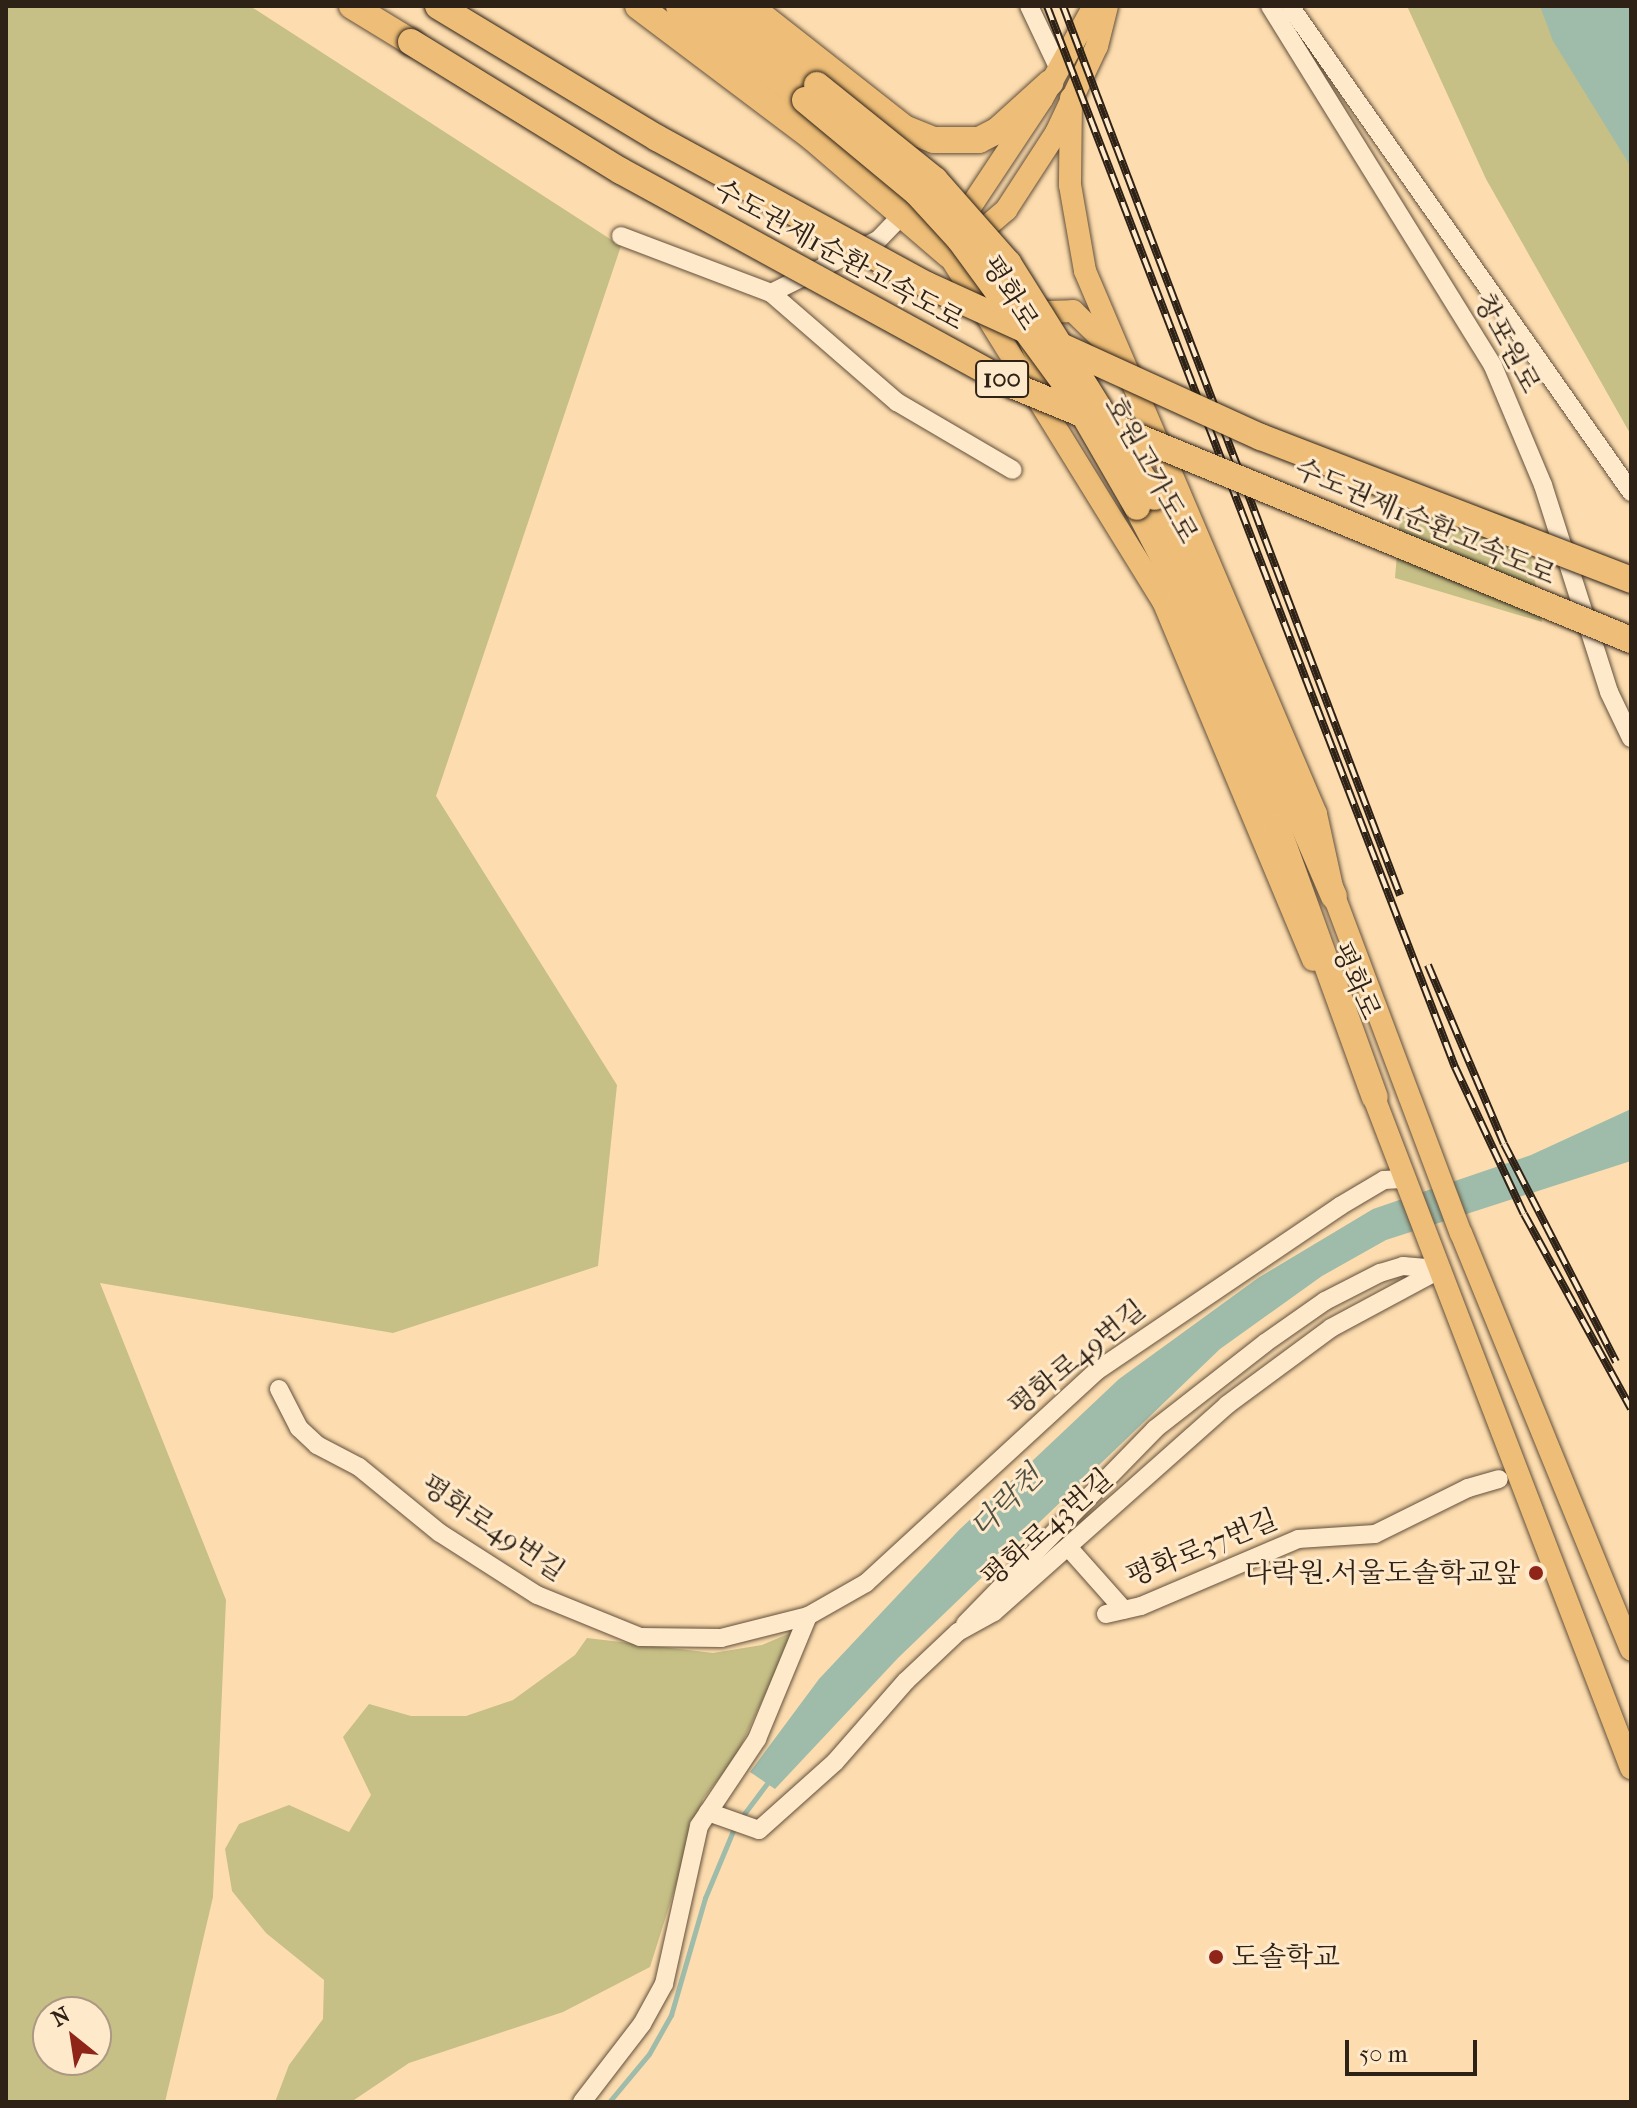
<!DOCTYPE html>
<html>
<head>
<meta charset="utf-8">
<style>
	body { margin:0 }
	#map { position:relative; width:1637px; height:2108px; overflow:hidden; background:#fdddaf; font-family:"IM FELL French Canon","Noto Serif KR",serif }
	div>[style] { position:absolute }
	.green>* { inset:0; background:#c6bf86 }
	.water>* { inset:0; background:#9fbcaa }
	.stream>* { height:5px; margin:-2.5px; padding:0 2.5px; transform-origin:2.5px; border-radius:2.5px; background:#9fbcaa }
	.roads { filter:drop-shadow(0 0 2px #62503c) drop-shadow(0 0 2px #62503c) }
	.minor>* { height:18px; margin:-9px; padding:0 9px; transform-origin:9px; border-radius:9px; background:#fee9cb }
	.major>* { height:22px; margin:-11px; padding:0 11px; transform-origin:11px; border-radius:11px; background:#eebe78 }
	.highway>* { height:26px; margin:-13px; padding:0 13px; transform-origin:13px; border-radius:13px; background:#eebe78 }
	.rail>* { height:8px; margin-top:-4px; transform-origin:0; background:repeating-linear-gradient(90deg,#fee9cb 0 15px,#2e2116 0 30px); box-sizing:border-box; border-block:2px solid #2e2116 }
	.bridges { filter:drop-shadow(0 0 2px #2e2116) drop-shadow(0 0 2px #2e2116) }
	.highway-bridge>* { height:26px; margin:-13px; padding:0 13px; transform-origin:13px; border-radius:13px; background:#eebe78 }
	.dots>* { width:22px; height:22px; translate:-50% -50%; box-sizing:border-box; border:4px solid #fee9cb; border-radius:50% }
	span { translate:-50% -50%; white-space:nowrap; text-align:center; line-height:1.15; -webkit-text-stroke:6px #fee9cb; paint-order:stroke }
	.shield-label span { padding:2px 6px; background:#fee9cb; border:2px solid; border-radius:6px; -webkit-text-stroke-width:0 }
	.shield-label { font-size:26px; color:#2e2116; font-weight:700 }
	.street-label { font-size:28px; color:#2e2116 }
	.poi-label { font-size:28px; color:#2e2116 }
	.right { translate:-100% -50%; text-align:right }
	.left { translate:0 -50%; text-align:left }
	.water-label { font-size:30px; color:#505042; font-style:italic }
	.frame { position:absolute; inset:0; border:8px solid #2e2116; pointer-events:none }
	.north { position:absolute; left:32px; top:1996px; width:80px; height:80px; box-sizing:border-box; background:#fee9cb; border:2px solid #ab9983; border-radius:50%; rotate:330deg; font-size:22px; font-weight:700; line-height:32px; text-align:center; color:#2e2116 }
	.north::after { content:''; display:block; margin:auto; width:28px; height:36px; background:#8f2418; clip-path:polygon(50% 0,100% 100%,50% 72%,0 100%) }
	.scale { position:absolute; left:1345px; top:2040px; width:132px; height:36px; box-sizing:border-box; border:4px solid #2e2116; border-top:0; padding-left:10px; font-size:24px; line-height:28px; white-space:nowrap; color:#2e2116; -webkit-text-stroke:6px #fee9cb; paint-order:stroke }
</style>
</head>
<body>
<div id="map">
	<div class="green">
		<i style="clip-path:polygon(evenodd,6px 6px,250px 6px,621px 246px,436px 796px,617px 1085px,598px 1266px,393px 1333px,100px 1283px,226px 1600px,213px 1897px,165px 2102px,6px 2102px,6px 6px,96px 2012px,96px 2060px,48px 2060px,48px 2012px,96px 2012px)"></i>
		<i style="clip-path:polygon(1407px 6px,1631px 6px,1631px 435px,1486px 179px)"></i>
		<i style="clip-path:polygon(1403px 482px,1525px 522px,1542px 622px,1395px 578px)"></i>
		<i style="clip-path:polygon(795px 1631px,736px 1756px,703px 1799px,650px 1967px,563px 2012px,409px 2063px,351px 2102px,275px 2102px,289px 2065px,323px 2019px,324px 1980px,266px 1933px,232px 1891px,225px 1849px,239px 1824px,289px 1805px,349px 1832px,371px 1795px,343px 1737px,369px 1704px,411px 1716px,466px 1716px,513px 1700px,575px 1655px,587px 1638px,713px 1653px,762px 1645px)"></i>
	</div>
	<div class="water">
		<i style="clip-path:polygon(1540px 6px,1631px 6px,1631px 167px,1553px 41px)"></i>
		<i style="clip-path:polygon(1631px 1109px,1631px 1161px,1386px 1240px,1322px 1276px,1220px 1349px,898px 1658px,775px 1789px,750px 1772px,819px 1679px,959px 1530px,1119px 1379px,1258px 1278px,1373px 1209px,1531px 1155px)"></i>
	</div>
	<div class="stream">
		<i style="left:741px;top:1818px;width:50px;rotate:-53.1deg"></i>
		<i style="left:609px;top:2102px;width:62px;rotate:-50.2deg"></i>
		<i style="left:649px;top:2054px;width:45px;rotate:-60.6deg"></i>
		<i style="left:671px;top:2015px;width:122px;rotate:-73.8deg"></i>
		<i style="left:705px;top:1898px;width:78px;rotate:-67.4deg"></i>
	</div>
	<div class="roads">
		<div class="minor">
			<i style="left:1029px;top:6px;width:68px;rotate:64.6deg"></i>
			<i style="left:1270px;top:6px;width:423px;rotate:58.2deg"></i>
			<i style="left:1493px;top:366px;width:129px;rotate:67.2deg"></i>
			<i style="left:1543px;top:485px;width:217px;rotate:72.3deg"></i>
			<i style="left:1609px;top:692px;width:51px;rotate:64.4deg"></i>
			<i style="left:1290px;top:6px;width:594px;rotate:54.94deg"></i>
			<i style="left:621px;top:236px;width:160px;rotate:20.8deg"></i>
			<i style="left:771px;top:293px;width:167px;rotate:40.9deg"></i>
			<i style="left:897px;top:402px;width:134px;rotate:30.4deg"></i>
			<i style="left:771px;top:293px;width:119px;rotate:-26.4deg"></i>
			<i style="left:878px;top:240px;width:35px;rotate:-46deg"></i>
			<i style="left:279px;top:1389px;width:44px;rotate:62.9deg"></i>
			<i style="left:299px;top:1428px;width:25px;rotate:43deg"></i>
			<i style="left:317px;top:1445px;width:47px;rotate:27.6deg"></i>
			<i style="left:359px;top:1467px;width:104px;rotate:39.2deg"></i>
			<i style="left:440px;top:1533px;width:115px;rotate:32.6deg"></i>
			<i style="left:537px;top:1595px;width:111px;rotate:22.2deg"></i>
			<i style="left:640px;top:1637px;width:81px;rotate:0.7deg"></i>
			<i style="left:721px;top:1638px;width:90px;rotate:-14.2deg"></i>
			<i style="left:808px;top:1616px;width:67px;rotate:-29.6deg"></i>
			<i style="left:866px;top:1583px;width:315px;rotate:-42.6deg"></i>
			<i style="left:1098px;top:1370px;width:292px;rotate:-34.1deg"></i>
			<i style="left:1340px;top:1206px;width:51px;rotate:-30.6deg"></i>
			<i style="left:1384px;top:1180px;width:22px;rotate:-3deg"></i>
			<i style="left:1068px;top:1547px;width:84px;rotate:48.4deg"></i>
			<i style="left:1106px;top:1614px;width:36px;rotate:-13deg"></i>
			<i style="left:1141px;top:1606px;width:171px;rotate:-23.1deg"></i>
			<i style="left:1298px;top:1539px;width:77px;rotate:-3.7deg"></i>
			<i style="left:1375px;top:1534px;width:104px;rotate:-26.3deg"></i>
			<i style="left:1468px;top:1488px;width:32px;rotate:-16deg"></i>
			<i style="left:965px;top:1624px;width:272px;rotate:-45.7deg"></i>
			<i style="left:1155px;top:1429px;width:140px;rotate:-38deg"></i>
			<i style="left:1265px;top:1343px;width:73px;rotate:-35deg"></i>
			<i style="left:1325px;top:1301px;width:62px;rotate:-27deg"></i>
			<i style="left:1380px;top:1273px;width:24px;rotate:-17deg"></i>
			<i style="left:1403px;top:1266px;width:35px;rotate:5deg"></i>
			<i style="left:708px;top:1812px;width:54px;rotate:19.4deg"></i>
			<i style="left:759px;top:1830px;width:102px;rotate:-41.8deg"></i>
			<i style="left:835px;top:1762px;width:108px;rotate:-48.8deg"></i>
			<i style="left:906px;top:1681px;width:71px;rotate:-43.3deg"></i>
			<i style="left:958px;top:1632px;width:41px;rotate:-29.1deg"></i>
			<i style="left:994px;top:1612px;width:312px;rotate:-41.6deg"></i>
			<i style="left:1227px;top:1405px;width:129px;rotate:-36.5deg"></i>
			<i style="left:1331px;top:1328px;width:125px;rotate:-28.2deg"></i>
			<i style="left:582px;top:2102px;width:98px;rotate:-52.4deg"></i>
			<i style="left:642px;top:2024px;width:46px;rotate:-61.2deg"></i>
			<i style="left:664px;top:1984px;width:162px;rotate:-77.5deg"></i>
			<i style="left:699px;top:1826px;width:105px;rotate:-56.3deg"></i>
			<i style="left:757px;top:1739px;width:133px;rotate:-67.5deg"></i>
		</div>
		<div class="major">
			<i style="left:1071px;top:98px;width:87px;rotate:90.7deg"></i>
			<i style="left:1070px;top:185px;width:87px;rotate:80.1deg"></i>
			<i style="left:1085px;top:271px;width:590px;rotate:66.95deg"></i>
			<i style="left:1316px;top:814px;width:84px;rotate:77.6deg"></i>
			<i style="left:1334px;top:896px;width:360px;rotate:69.4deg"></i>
			<i style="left:1461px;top:1233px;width:450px;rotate:67.8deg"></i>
			<i style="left:957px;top:227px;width:154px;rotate:-56.4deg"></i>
			<i style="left:1042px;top:99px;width:107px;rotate:-60.8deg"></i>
			<i style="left:970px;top:241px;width:48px;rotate:-40.7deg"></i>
			<i style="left:1006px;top:210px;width:92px;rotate:-57deg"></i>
			<i style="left:1056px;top:133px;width:96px;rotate:-64.8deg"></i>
			<i style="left:1097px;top:46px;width:41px;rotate:-76deg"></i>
			<i style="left:949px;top:255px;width:407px;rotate:58.3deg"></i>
			<i style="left:1163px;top:601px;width:389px;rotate:67.3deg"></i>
			<i style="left:1048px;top:412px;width:31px;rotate:-92deg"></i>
			<i style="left:1047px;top:381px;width:51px;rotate:-113.1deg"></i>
			<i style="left:1027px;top:334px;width:14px;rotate:-60deg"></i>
			<i style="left:1034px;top:322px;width:17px;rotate:-36deg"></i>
			<i style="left:1048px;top:312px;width:25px;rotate:-2deg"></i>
			<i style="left:1073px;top:311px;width:56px;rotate:44.3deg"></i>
			<i style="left:1368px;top:1082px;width:735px;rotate:69.02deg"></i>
		</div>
		<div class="highway">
			<i style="left:352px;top:6px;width:69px;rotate:31.4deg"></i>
			<i style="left:638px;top:6px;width:219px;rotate:37deg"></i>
			<i style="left:813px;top:138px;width:179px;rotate:40.7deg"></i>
			<i style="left:679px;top:6px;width:157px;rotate:36.7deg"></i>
			<i style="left:713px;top:6px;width:131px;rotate:37.2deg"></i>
			<i style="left:749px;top:6px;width:197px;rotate:38.2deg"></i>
			<i style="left:904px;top:128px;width:32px;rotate:22deg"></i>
			<i style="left:934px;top:140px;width:45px"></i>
			<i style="left:979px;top:140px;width:20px;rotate:-27deg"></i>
			<i style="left:997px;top:131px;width:72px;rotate:-42.2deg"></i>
			<i style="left:1155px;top:497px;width:97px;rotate:62.9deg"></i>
			<i style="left:1199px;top:583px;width:341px;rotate:66.7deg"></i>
			<i style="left:1137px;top:507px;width:99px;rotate:62.4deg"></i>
			<i style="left:1183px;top:595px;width:250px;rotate:67.9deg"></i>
			<i style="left:1277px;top:827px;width:287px;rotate:70.1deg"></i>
		</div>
	</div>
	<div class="rail">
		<i style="left:1047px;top:6px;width:1137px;rotate:68.97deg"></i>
		<i style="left:1455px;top:1067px;width:162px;rotate:64.9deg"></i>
		<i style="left:1524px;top:1214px;width:222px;rotate:61.2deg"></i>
		<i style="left:1063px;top:6px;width:951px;rotate:69.24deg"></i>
		<i style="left:1428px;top:965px;width:194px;rotate:67deg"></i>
		<i style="left:1504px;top:1144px;width:245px;rotate:62.8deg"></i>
	</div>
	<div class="bridges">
		<div class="highway-bridge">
			<i style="left:438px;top:6px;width:256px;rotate:31.1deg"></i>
			<i style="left:657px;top:138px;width:307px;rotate:28.6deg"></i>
			<i style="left:927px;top:285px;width:367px;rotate:24.5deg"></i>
			<i style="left:1261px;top:437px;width:397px;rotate:21.1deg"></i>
			<i style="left:411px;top:42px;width:246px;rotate:31.6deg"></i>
			<i style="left:621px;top:171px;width:448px;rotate:28.7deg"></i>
			<i style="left:1014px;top:386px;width:667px;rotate:22.38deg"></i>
			<i style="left:817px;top:85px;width:151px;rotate:38.8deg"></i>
			<i style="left:935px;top:180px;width:111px;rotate:48.7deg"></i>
			<i style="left:1008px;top:263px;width:276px;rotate:57.9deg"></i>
			<i style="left:805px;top:100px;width:146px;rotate:39.7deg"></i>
			<i style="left:917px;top:193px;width:64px;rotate:47.5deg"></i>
			<i style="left:960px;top:240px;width:185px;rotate:53.8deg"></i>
			<i style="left:1069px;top:389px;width:136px;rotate:60deg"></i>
		</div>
	</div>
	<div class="dots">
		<i style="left:1536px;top:1573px;background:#8f2418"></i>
		<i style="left:1216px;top:1957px;background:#8f2418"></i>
	</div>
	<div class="shield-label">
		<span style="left:1002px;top:379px">100</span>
	</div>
	<div class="street-label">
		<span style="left:839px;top:255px;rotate:29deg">수도권제1순환고속도로</span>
		<span style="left:1010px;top:293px;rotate:58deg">평화로</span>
		<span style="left:1507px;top:343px;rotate:62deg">창포원로</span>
		<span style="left:1151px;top:470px;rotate:61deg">호원고가도로</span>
		<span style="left:1425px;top:522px;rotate:23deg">수도권제1순환고속도로</span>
		<span style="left:1356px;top:981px;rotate:66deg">평화로</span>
		<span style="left:1077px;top:1358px;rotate:-39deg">평화로49번길</span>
		<span style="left:493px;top:1528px;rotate:34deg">평화로49번길</span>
		<span style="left:1047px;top:1528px;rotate:-41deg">평화로43번길</span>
		<span style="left:1202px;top:1548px;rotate:-22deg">평화로37번길</span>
	</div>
	<div class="poi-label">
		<span class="right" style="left:1520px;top:1573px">다락원.서울도솔학교앞</span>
		<span class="left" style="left:1232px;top:1957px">도솔학교</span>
	</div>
	<div class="water-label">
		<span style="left:1007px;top:1502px;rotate:-45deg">다락천</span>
	</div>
	<div class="frame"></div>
	<div class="north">N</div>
	<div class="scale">50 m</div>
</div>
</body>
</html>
